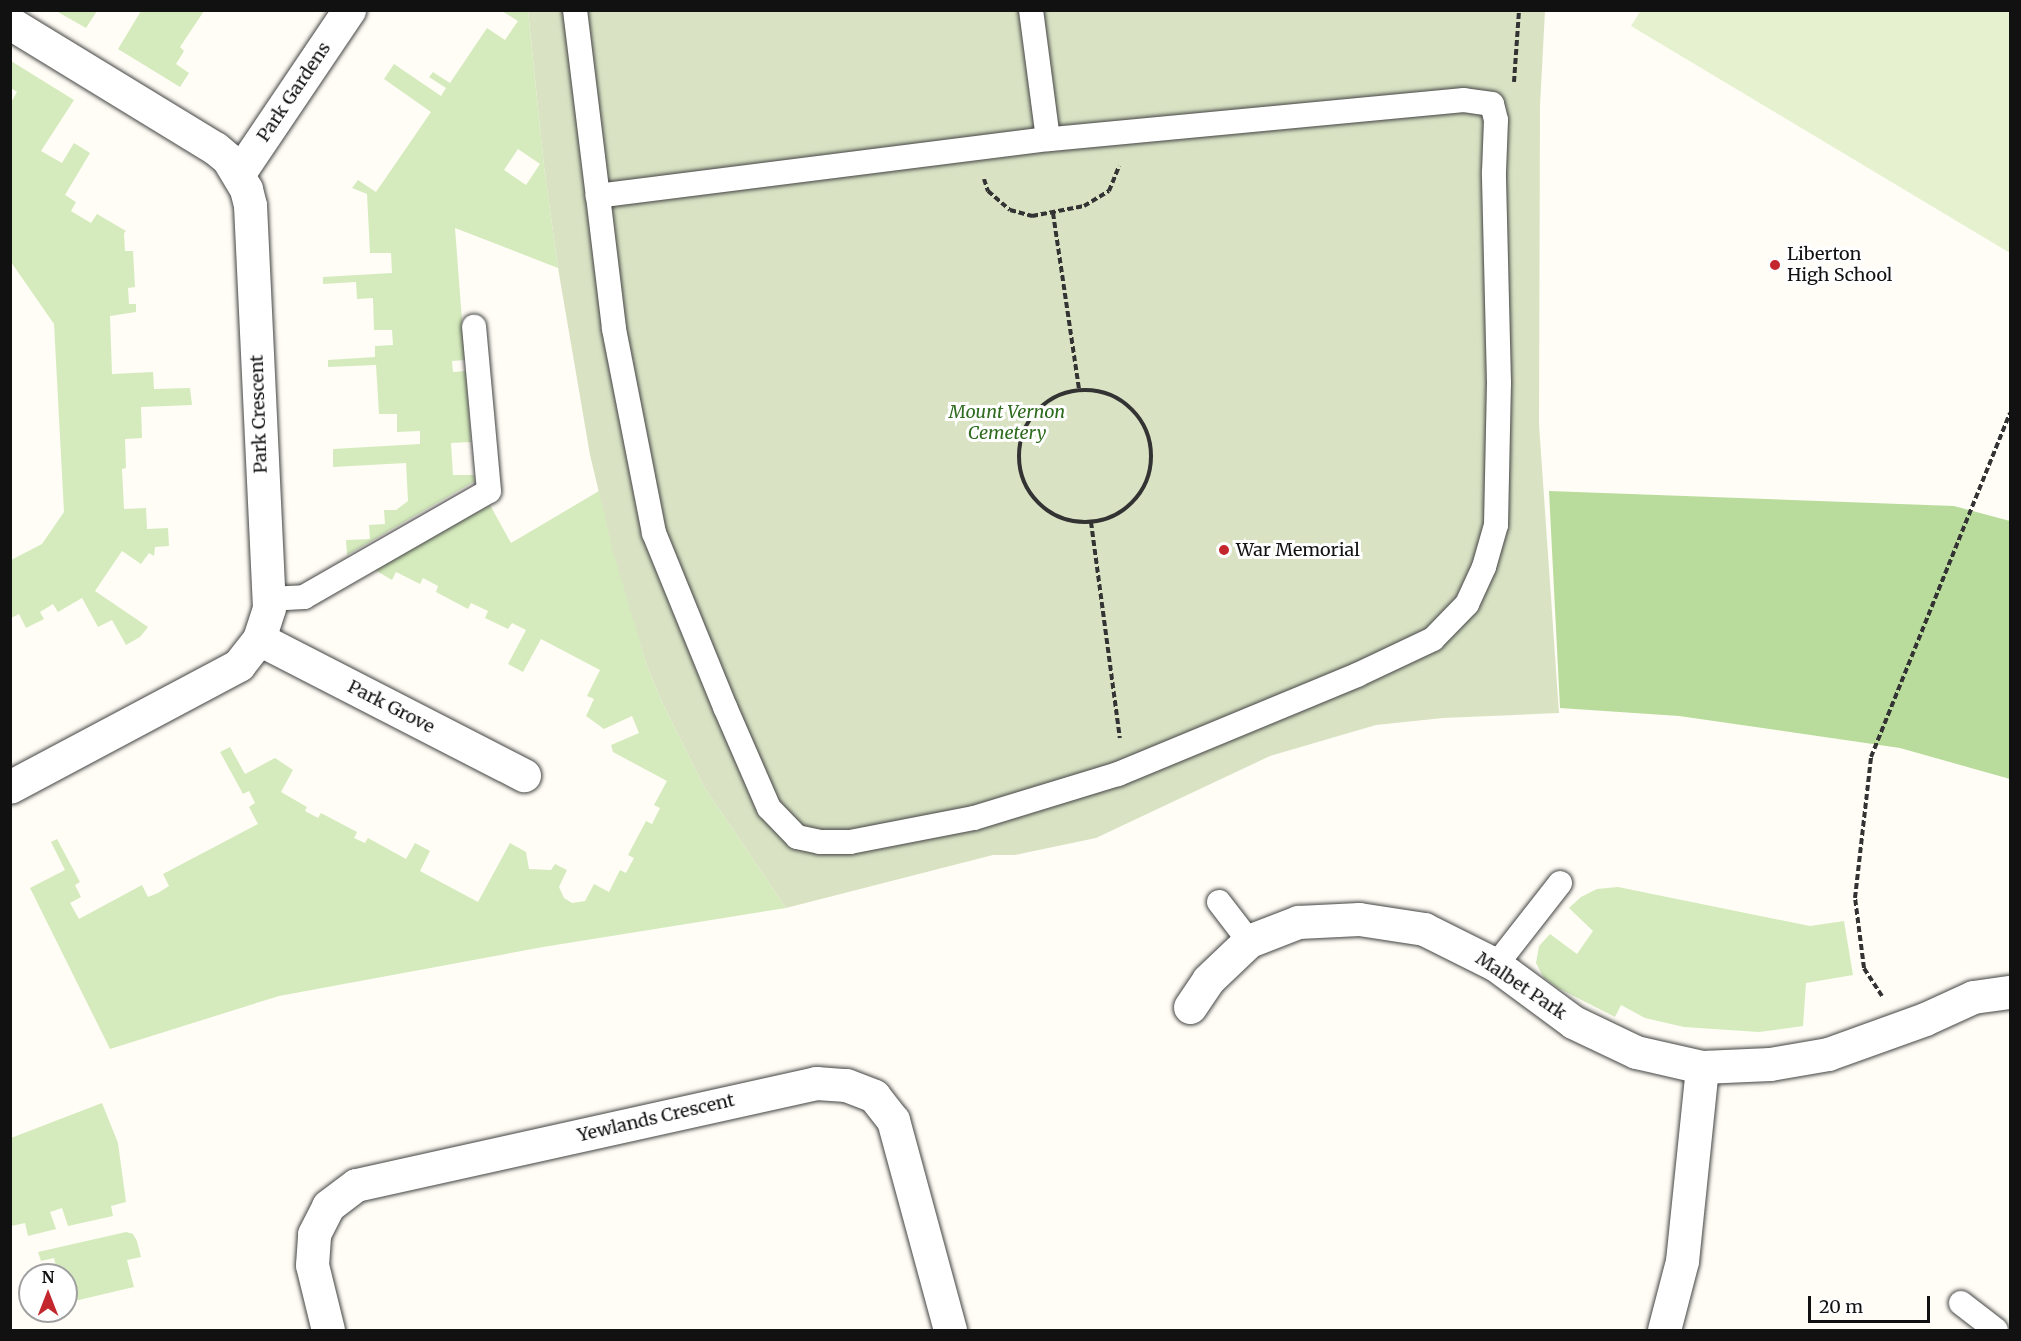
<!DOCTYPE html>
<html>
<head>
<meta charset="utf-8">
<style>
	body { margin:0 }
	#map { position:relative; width:2021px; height:1341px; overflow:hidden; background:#fffdf5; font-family:Merriweather,serif }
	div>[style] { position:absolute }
	.green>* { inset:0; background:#d5ebbd }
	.forest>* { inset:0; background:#b9dc9c }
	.cemetery>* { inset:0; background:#d9e3c4 }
	.pitch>* { inset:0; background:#e6f2cf }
	.path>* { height:4px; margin-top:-2px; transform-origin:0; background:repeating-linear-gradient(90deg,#333 0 6px,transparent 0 9px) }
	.path>.ring { margin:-2px; padding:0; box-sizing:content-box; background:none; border:4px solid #333; border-radius:50% }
	.roads { filter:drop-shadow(0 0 2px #444) drop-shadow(0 0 2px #444) }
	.lane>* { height:24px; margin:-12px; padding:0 12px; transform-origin:12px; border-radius:12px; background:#fff }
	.street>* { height:33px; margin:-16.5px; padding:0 16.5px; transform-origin:16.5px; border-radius:16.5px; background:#fff }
	.dots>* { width:16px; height:16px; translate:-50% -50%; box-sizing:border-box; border:3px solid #fff; border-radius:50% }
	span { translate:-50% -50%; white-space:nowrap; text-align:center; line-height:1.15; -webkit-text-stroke:6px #fff; paint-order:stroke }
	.street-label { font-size:18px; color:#111 }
	.poi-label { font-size:18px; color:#111 }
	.left { translate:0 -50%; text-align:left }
	.park-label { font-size:18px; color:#2f6b1f; font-style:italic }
	.frame { position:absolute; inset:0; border:12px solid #111; pointer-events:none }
	.north { position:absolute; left:18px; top:1263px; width:60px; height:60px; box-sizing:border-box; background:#fff; border:2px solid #a0a0a0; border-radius:50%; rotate:0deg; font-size:16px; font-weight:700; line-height:24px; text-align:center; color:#111 }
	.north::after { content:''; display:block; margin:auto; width:21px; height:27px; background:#c4262e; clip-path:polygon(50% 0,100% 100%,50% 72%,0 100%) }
	.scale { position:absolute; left:1808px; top:1296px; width:122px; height:27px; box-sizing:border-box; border:3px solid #111; border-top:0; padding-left:8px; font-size:18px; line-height:21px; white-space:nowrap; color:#111; -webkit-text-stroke:4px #fff; paint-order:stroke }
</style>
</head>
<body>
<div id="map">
	<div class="green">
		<i style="clip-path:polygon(56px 11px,97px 11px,86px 28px)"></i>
		<i style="clip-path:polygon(141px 11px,204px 11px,180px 47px,184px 51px,176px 64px,189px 73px,180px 87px,118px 49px)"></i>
		<i style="clip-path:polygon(evenodd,502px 11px,528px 11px,544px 166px,558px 268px,455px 228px,465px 360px,452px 361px,453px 372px,466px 371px,471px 442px,451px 443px,453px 475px,474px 475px,475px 481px,347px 555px,346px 540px,370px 539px,369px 525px,385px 524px,384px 510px,396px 510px,408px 501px,406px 463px,333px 467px,333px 449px,420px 444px,420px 431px,397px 432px,397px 414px,379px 414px,376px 365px,328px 367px,328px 360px,375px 357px,375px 346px,393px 345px,392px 330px,374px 330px,373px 298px,357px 299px,356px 282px,323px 284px,323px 277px,392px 273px,391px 253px,370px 253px,367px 194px,352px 188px,358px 180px,376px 192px,431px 112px,384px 79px,394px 64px,441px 96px,446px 88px,429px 77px,433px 72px,450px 83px,487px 28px,505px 40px,518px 21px,502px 11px,518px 149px,540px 164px,526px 185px,504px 170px,518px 149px)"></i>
		<i style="clip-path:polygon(11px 61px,74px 100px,41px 151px,62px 163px,74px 143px,90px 153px,65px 195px,76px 202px,71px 211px,91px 223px,97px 214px,126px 231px,124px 233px,125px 251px,133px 251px,135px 287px,128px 288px,129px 304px,136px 304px,136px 312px,110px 316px,112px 374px,153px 372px,154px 389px,190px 388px,192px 405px,141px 407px,142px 438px,125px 439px,126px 468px,122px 469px,124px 509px,146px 508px,147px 529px,168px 528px,169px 546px,155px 547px,154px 556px,149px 553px,141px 564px,122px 551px,95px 591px,148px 627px,140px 637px,126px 645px,112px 620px,98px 627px,82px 598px,58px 612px,53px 604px,40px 612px,44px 619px,26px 628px,19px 614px,11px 618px,11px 560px,42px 544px,64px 512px,54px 324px,11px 262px,10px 104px,17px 92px,11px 88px)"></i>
		<i style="clip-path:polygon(599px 491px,646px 663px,661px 700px,704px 787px,786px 908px,543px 947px,279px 996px,110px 1049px,30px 888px,65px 870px,51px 842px,57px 839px,80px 882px,75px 885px,81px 897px,70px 903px,79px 919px,142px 885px,148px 897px,158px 893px,169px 886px,163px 874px,258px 824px,249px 807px,255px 803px,249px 791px,243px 794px,220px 752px,230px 747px,245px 774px,275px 758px,293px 770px,281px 792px,307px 807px,305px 811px,318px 818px,321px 813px,357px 832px,354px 838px,365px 843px,368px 838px,406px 859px,415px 843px,430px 851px,420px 871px,478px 902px,510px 843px,526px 852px,529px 869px,551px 870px,555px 864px,567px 870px,559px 887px,564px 898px,572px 903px,585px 901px,594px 884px,609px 892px,620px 870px,626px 873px,634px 858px,628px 855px,646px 821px,652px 824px,660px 808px,654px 805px,667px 781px,613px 752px,611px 745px,639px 733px,632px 716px,604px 729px,586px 716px,594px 699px,587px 696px,600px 670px,541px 639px,523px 672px,508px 664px,526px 630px,512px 623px,508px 629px,485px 618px,488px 611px,471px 603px,468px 609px,436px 592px,438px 586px,423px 578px,420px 584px,396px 572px,392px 580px,373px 569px,490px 505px,511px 543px)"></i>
		<i style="clip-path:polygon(1618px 887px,1810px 926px,1844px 921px,1853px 975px,1806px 983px,1803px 1026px,1759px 1032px,1684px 1027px,1645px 1018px,1621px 1005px,1615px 1017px,1558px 988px,1544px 978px,1536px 963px,1539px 946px,1550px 934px,1577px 954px,1593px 931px,1569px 908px,1581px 897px,1597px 889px)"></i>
		<i style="clip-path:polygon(102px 1103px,118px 1143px,126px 1202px,111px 1206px,113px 1216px,68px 1226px,62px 1208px,50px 1212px,56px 1229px,28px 1236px,25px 1223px,11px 1226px,11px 1138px)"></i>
		<i style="clip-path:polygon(126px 1232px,133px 1234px,137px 1241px,141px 1257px,127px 1260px,134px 1287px,66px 1303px,66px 1275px,58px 1275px,54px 1258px,41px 1261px,38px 1252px)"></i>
	</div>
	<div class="forest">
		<i style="clip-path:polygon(1549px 491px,1954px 506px,2010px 521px,2010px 779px,1900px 748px,1679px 716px,1560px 708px)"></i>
	</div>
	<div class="cemetery">
		<i style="clip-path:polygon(528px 11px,1545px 11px,1540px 106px,1539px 424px,1559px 713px,1443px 718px,1376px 725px,1270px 756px,1096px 838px,1015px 855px,993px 855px,786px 908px,704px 787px,661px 700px,646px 663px,614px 555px,590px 455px,558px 268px,544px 166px)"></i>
	</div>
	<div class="pitch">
		<i style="clip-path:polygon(1641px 10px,2010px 11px,2010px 253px,1631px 26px)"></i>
	</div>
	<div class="path">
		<i style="left:1514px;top:82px;width:72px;rotate:-86deg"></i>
		<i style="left:984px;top:179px;width:13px;rotate:72deg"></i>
		<i style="left:988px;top:191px;width:29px;rotate:41deg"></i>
		<i style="left:1010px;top:210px;width:23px;rotate:15deg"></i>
		<i style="left:1032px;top:216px;width:53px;rotate:-10.9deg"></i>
		<i style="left:1084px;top:206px;width:29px;rotate:-31deg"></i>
		<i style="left:1109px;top:191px;width:27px;rotate:-68deg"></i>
		<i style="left:1053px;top:213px;width:179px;rotate:81.6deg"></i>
		<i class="ring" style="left:1019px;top:390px;width:128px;height:128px"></i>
		<i style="left:1091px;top:522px;width:218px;rotate:82.4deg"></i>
		<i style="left:1882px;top:996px;width:33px;rotate:-123deg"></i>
		<i style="left:1864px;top:968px;width:71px;rotate:-97.3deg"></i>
		<i style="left:1855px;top:898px;width:142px;rotate:-83.5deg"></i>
		<i style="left:1871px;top:757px;width:371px;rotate:-68deg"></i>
	</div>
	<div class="roads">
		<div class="lane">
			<i style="left:575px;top:10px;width:187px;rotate:83deg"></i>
			<i style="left:598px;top:196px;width:134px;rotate:83.1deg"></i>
			<i style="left:614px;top:329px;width:208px;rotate:78.9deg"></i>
			<i style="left:654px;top:533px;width:188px;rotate:67.8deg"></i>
			<i style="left:725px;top:707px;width:110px;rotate:66.5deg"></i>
			<i style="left:769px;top:808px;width:40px;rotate:46deg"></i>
			<i style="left:797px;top:837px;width:24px;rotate:12deg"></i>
			<i style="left:820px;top:842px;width:30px"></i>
			<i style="left:850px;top:842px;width:126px;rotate:-11deg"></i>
			<i style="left:974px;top:818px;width:151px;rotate:-17deg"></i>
			<i style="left:1118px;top:774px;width:259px;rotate:-22.5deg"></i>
			<i style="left:1357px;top:675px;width:84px;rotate:-25.3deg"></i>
			<i style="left:1433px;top:639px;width:49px;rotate:-45.8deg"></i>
			<i style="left:1467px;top:604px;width:41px;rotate:-65.3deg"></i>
			<i style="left:1484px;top:567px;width:44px;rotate:-74.1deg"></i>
			<i style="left:1496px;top:525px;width:142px;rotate:-88.8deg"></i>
			<i style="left:1499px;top:383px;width:211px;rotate:-91.4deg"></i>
			<i style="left:1494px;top:172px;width:52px;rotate:-87.8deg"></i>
			<i style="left:1496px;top:120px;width:16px;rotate:-104deg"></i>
			<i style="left:1492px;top:104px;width:28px;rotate:-172deg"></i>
			<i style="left:1464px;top:100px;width:418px;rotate:174.6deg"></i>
			<i style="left:1048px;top:139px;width:454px;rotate:172.8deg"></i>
			<i style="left:1031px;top:10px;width:130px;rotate:82.5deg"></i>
			<i style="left:268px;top:599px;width:36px;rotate:-3deg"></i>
			<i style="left:304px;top:597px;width:213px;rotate:-29.8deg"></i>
			<i style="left:489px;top:491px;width:165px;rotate:-95.2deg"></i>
			<i style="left:1219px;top:902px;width:49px;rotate:52.4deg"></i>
			<i style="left:1496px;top:965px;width:104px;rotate:-52deg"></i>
			<i style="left:1961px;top:1303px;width:44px;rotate:37.6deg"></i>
		</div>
		<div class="street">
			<i style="left:10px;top:23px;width:240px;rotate:31.4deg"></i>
			<i style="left:215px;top:148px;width:17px;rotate:40deg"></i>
			<i style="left:228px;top:159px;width:35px;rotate:59deg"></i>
			<i style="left:246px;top:189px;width:16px;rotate:76deg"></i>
			<i style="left:250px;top:205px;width:403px;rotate:87.3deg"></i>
			<i style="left:269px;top:608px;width:33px;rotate:108deg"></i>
			<i style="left:259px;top:639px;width:33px;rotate:128deg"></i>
			<i style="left:239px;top:665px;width:259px;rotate:152deg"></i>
			<i style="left:239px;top:173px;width:197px;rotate:-56deg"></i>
			<i style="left:259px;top:639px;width:298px;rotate:27.2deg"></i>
			<i style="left:1190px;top:1007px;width:32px;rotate:-56deg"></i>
			<i style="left:1208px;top:980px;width:57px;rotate:-43.6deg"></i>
			<i style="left:1249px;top:941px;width:53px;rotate:-21.2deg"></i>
			<i style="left:1298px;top:922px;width:61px;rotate:-2.8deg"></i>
			<i style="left:1359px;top:919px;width:66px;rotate:8.7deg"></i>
			<i style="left:1424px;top:929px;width:80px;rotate:26.6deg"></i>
			<i style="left:1496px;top:965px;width:96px;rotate:36.5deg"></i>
			<i style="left:1573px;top:1022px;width:70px;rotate:25.5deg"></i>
			<i style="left:1636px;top:1052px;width:68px;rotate:12.8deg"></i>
			<i style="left:1702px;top:1067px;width:68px;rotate:-2.5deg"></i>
			<i style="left:1770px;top:1064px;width:59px;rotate:-9.8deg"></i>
			<i style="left:1828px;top:1054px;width:103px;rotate:-19.8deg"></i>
			<i style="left:1925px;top:1019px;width:53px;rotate:-24.6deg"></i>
			<i style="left:1973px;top:997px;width:37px;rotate:-8deg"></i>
			<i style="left:328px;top:1330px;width:67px;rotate:-103.8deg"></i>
			<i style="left:312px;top:1265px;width:31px;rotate:-86deg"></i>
			<i style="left:314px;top:1234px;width:31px;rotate:-63deg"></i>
			<i style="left:328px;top:1206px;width:35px;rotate:-37deg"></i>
			<i style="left:356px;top:1185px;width:471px;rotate:-12.5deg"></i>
			<i style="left:816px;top:1083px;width:30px;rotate:4deg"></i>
			<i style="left:846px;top:1085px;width:30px;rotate:21deg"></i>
			<i style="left:874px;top:1096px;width:31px;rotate:52deg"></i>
			<i style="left:893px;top:1120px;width:218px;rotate:74.8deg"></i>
			<i style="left:1664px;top:1330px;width:71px;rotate:-75.4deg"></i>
			<i style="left:1682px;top:1261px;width:195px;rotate:-84.1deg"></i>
		</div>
	</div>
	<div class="dots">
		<i style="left:1775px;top:265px;background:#c4262e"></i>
		<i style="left:1224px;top:550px;background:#c4262e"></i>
	</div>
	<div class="street-label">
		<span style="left:294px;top:92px;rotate:-56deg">Park Gardens</span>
		<span style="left:259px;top:414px;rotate:-92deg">Park Crescent</span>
		<span style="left:391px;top:707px;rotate:27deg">Park Grove</span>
		<span style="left:1521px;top:986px;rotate:34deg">Malbet Park</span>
		<span style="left:656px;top:1118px;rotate:-13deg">Yewlands Crescent</span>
	</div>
	<div class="poi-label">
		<span class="left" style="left:1787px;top:265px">Liberton<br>High School</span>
		<span class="left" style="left:1236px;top:550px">War Memorial</span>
	</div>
	<div class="park-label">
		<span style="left:1007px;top:423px">Mount Vernon<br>Cemetery</span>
	</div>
	<div class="frame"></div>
	<div class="north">N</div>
	<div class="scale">20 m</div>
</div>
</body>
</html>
